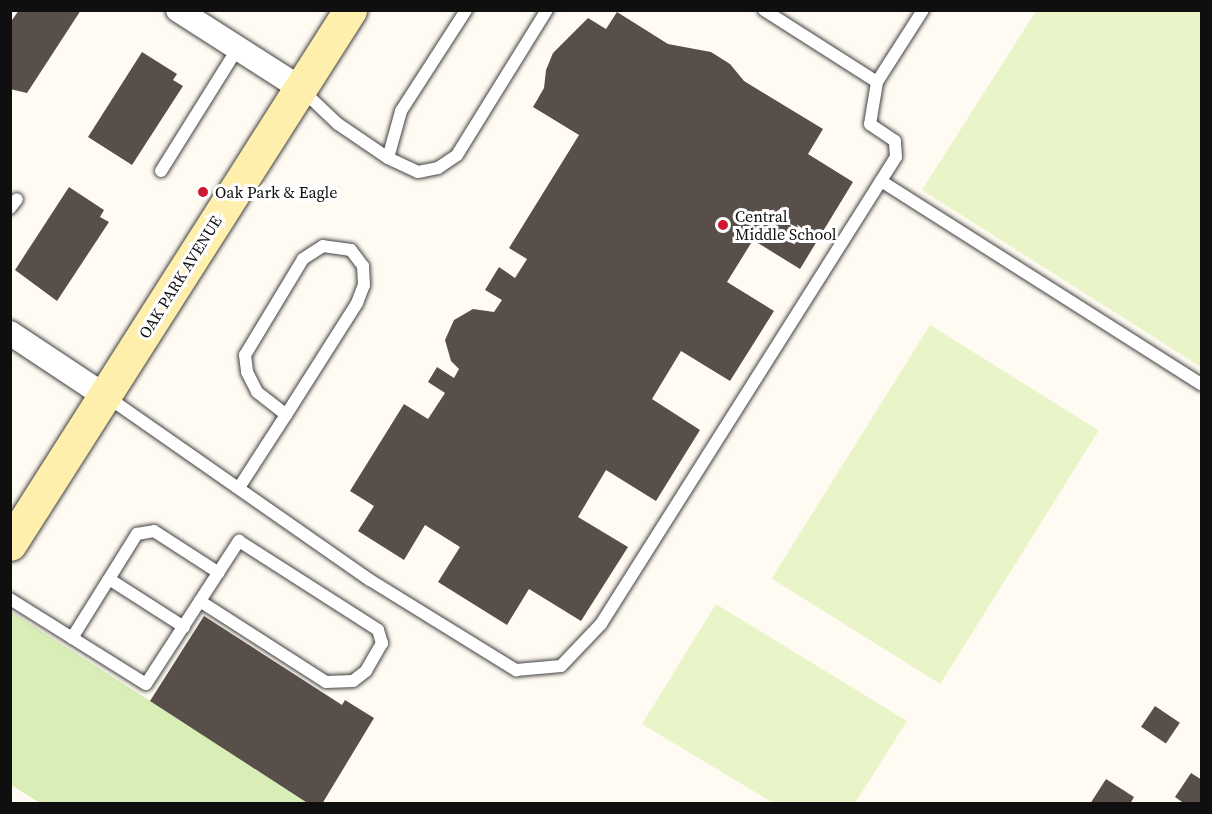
<!DOCTYPE html>
<html>
<head>
<meta charset="utf-8">
<style>
	body { margin:0 }
	#map { position:relative; width:1212px; height:814px; overflow:hidden; background:#fffbf2; font-family:"Source Serif 4",serif }
	div>[style] { position:absolute }
	.green>* { inset:0; background:#d8eeb6 }
	.pitch>* { inset:0; background:#e9f5c9; transform-origin:0 0 }
	.building>* { inset:0; background:#594f4a; transform-origin:0 0 }
	.roads { filter:drop-shadow(0 0 2px #424242) drop-shadow(0 0 2px #424242) }
	.lane>* { height:12px; margin:-6px; padding:0 6px; transform-origin:6px; border-radius:6px; background:#fff }
	.street>* { height:24px; margin:-12px; padding:0 12px; transform-origin:12px; border-radius:12px; background:#fff }
	.secondary>* { height:33px; margin:-16.5px; padding:0 16.5px; transform-origin:16.5px; border-radius:16.5px; background:#ffefad }
	.dots>* { width:16px; height:16px; translate:-50% -50%; box-sizing:border-box; border:3px solid #fff; border-radius:50% }
	span { translate:-50% -50%; white-space:nowrap; text-align:center; line-height:1.15; -webkit-text-stroke:6px #fff; paint-order:stroke }
	.poi-label { font-size:16px; color:#0f0f0f }
	.left { translate:0 -50%; text-align:left }
	.street-label { font-size:16px; color:#0f0f0f }
	.frame { position:absolute; inset:0; border:12px solid #0f0f0f; pointer-events:none }
</style>
</head>
<body>
<div id="map">
	<div class="green">
		<i style="clip-path:polygon(10px 611px,309px 803px,40px 803px,11px 785px)"></i>
	</div>
	<div class="pitch">
		<i style="clip-path:polygon(1036px 11px,1201px 11px,1201px 367px,922px 190px)"></i>
		<i style="left:930px;top:325px;width:199px;height:299px;rotate:32deg"></i>
		<i style="clip-path:polygon(716px 604px,907px 721px,855px 803px,773px 803px,642px 724px)"></i>
	</div>
	<div class="building">
		<i style="clip-path:polygon(19px 10px,81px 10px,27px 93px,10px 89px,10px 23px)"></i>
		<i style="clip-path:polygon(617px 12px,668px 44px,711px 52px,730px 64px,744px 81px,823px 129px,808px 154px,853px 182px,800px 269px,753px 240px,727px 282px,774px 311px,730px 381px,681px 351px,652px 399px,700px 430px,656px 501px,606px 470px,578px 517px,628px 547px,581px 621px,529px 589px,507px 625px,438px 582px,460px 547px,425px 525px,404px 560px,358px 531px,374px 506px,350px 491px,404px 404px,428px 419px,445px 393px,428px 382px,437px 367px,454px 378px,459px 369px,451px 361px,445px 340px,454px 320px,473px 309px,494px 312px,502px 300px,485px 290px,499px 267px,515px 278px,527px 259px,509px 248px,579px 135px,533px 107px,544px 88px,546px 70px,553px 53px,588px 18px,606px 29px)"></i>
		<i style="clip-path:polygon(142px 52px,177px 74px,173px 80px,183px 86px,132px 165px,88px 137px)"></i>
		<i style="clip-path:polygon(69px 187px,104px 210px,100px 217px,109px 222px,57px 301px,15px 270px)"></i>
		<i style="clip-path:polygon(204px 616px,342px 705px,345px 700px,374px 718px,322px 804px,309px 804px,150px 701px)"></i>
		<i style="left:1155px;top:706px;width:30px;height:25px;rotate:34deg"></i>
		<i style="clip-path:polygon(1191px 773px,1202px 780px,1202px 804px,1185px 804px,1175px 797px)"></i>
		<i style="clip-path:polygon(1106px 779px,1134px 797px,1130px 804px,1090px 804px)"></i>
	</div>
	<div class="roads">
		<div class="lane">
			<i style="left:764px;top:10px;width:134px;rotate:32.5deg"></i>
			<i style="left:877px;top:82px;width:85px;rotate:-57.4deg"></i>
			<i style="left:301px;top:89px;width:51px;rotate:43.4deg"></i>
			<i style="left:338px;top:124px;width:60px;rotate:34.2deg"></i>
			<i style="left:388px;top:158px;width:33px;rotate:25deg"></i>
			<i style="left:418px;top:172px;width:20px;rotate:-11deg"></i>
			<i style="left:438px;top:168px;width:23px;rotate:-34deg"></i>
			<i style="left:457px;top:155px;width:171px;rotate:-58.2deg"></i>
			<i style="left:388px;top:158px;width:49px;rotate:-74.5deg"></i>
			<i style="left:401px;top:111px;width:120px;rotate:-57.2deg"></i>
			<i style="left:161px;top:171px;width:145px;rotate:-58deg"></i>
			<i style="left:881px;top:181px;width:380px;rotate:32.4deg"></i>
			<i style="left:10px;top:208px;width:11px;rotate:-52deg"></i>
			<i style="left:106px;top:396px;width:322px;rotate:34.9deg"></i>
			<i style="left:370px;top:580px;width:172px;rotate:31.7deg"></i>
			<i style="left:516px;top:670px;width:45px;rotate:-5.1deg"></i>
			<i style="left:561px;top:666px;width:58px;rotate:-46.4deg"></i>
			<i style="left:601px;top:624px;width:552px;rotate:-57.72deg"></i>
			<i style="left:896px;top:157px;width:16px;rotate:-94deg"></i>
			<i style="left:895px;top:141px;width:30px;rotate:-146deg"></i>
			<i style="left:870px;top:124px;width:43px;rotate:-80.5deg"></i>
			<i style="left:240px;top:486px;width:85px;rotate:-57.1deg"></i>
			<i style="left:286px;top:415px;width:133px;rotate:-57.6deg"></i>
			<i style="left:357px;top:303px;width:19px;rotate:-69deg"></i>
			<i style="left:364px;top:285px;width:19px;rotate:-93deg"></i>
			<i style="left:363px;top:266px;width:20px;rotate:-127deg"></i>
			<i style="left:351px;top:250px;width:28px;rotate:-172deg"></i>
			<i style="left:323px;top:246px;width:24px;rotate:147deg"></i>
			<i style="left:303px;top:259px;width:112px;rotate:121.1deg"></i>
			<i style="left:245px;top:355px;width:17px;rotate:83deg"></i>
			<i style="left:247px;top:372px;width:22px;rotate:63deg"></i>
			<i style="left:257px;top:392px;width:37px;rotate:38deg"></i>
			<i style="left:109px;top:579px;width:89px;rotate:32.6deg"></i>
			<i style="left:10px;top:599px;width:160px;rotate:32deg"></i>
			<i style="left:146px;top:684px;width:171px;rotate:-57deg"></i>
			<i style="left:239px;top:541px;width:165px;rotate:32.6deg"></i>
			<i style="left:378px;top:630px;width:14px;rotate:73deg"></i>
			<i style="left:382px;top:643px;width:32px;rotate:120deg"></i>
			<i style="left:366px;top:671px;width:16px;rotate:142deg"></i>
			<i style="left:353px;top:681px;width:27px;rotate:178deg"></i>
			<i style="left:326px;top:682px;width:150px;rotate:-147.3deg"></i>
			<i style="left:72px;top:638px;width:123px;rotate:-58deg"></i>
			<i style="left:137px;top:534px;width:17px;rotate:-10deg"></i>
			<i style="left:154px;top:531px;width:77px;rotate:32.9deg"></i>
		</div>
		<div class="street">
			<i style="left:178px;top:10px;width:145px;rotate:32.6deg"></i>
			<i style="left:10px;top:333px;width:114px;rotate:33.6deg"></i>
		</div>
		<div class="secondary">
			<i style="left:10px;top:544px;width:633px;rotate:-57.51deg"></i>
		</div>
	</div>
	<div class="dots">
		<i style="left:203px;top:192px;background:#cf1830"></i>
		<i style="left:723px;top:225px;background:#cf1830"></i>
	</div>
	<div class="poi-label">
		<span class="left" style="left:215px;top:192px">Oak Park &amp; Eagle</span>
		<span class="left" style="left:735px;top:225px">Central<br>Middle School</span>
	</div>
	<div class="street-label">
		<span style="left:180px;top:277px;rotate:-58deg">OAK PARK AVENUE</span>
	</div>
	<div class="frame"></div>
</div>
</body>
</html>
